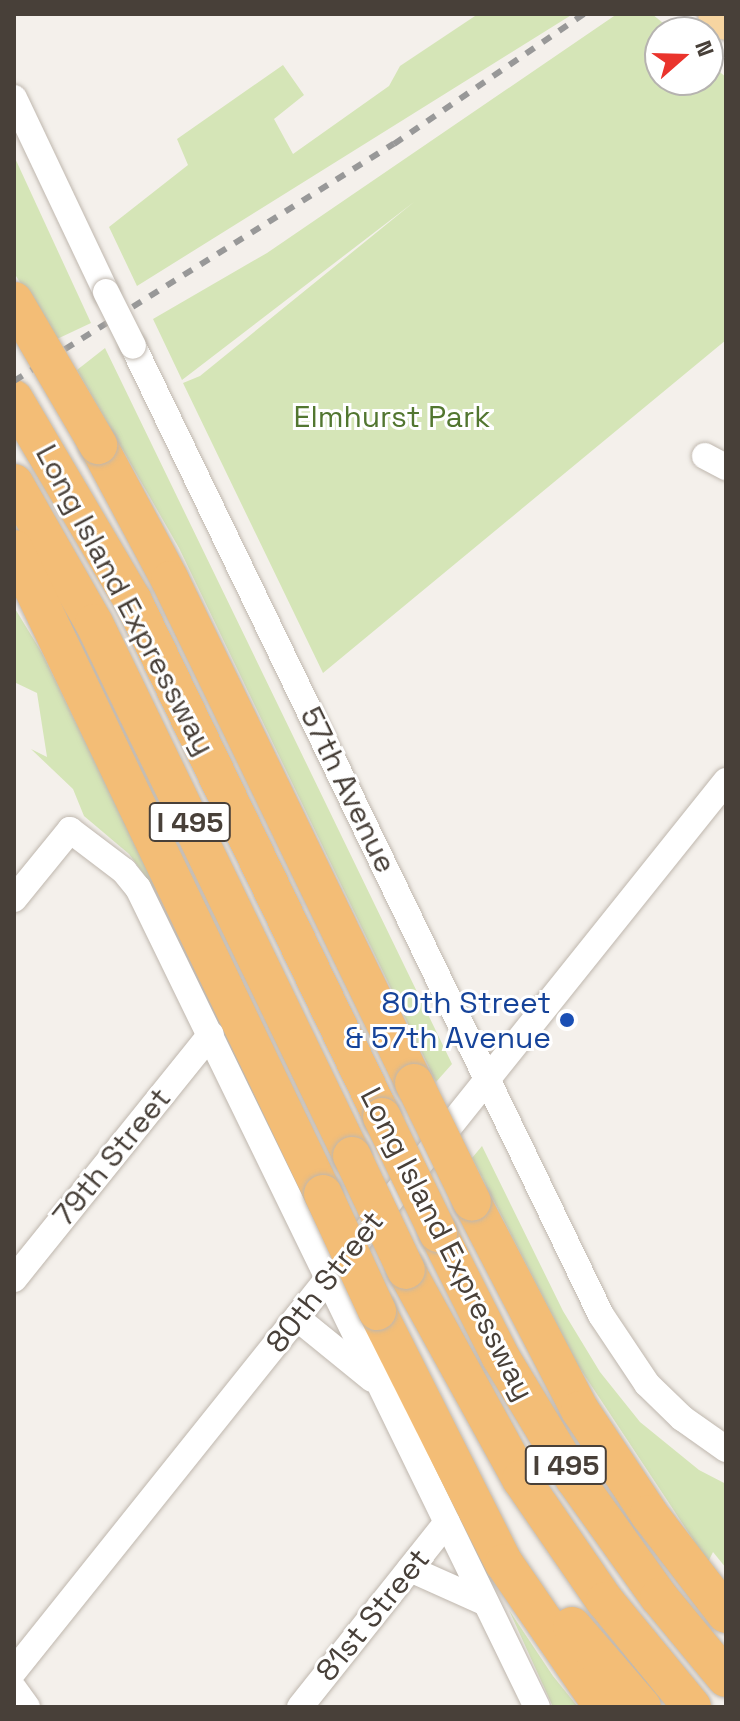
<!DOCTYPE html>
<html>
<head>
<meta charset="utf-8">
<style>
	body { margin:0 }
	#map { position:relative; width:740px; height:1721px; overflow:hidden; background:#f4f0eb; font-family:"Space Grotesk",sans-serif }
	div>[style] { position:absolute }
	.green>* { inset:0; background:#d5e5b7 }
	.roads { filter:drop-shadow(0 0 2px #bfb7ae) drop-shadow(0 0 2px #bfb7ae) }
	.minor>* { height:26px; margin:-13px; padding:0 13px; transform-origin:13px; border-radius:13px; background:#fff }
	.major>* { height:34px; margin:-17px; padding:0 17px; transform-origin:17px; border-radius:17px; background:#f7d5a1 }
	.highway>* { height:38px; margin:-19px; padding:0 19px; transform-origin:19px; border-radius:19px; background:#f3bd76 }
	.rail>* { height:6px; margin-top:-3px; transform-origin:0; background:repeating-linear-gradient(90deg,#989898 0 10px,transparent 0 20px) }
	.bridges { filter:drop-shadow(0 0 2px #bfb7ae) drop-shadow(0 0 2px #bfb7ae) }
	.minor-bridge>* { height:26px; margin:-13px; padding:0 13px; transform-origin:13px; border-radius:13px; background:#fff }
	.highway-bridge>* { height:38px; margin:-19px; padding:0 19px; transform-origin:19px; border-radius:19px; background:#f3bd76 }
	.dots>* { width:22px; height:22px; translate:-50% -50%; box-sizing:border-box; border:4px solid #fff; border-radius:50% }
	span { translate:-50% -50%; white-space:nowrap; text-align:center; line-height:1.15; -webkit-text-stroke:6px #fff; paint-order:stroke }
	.shield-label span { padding:2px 6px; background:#fff; border:2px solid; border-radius:6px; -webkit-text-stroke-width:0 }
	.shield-label { font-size:28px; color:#484039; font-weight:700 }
	.park-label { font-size:30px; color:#527630 }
	.street-label { font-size:30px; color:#484039 }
	.transit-label { font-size:30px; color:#164399 }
	.right { translate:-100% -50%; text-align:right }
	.frame { position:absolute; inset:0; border:16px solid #484039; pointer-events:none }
	.north { position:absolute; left:644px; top:16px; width:80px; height:80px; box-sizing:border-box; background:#fff; border:2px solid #b6b3b0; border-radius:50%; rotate:70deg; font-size:22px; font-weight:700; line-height:32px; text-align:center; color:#484039 }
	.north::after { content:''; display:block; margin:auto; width:28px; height:36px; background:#ea342c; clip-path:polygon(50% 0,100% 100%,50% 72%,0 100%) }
</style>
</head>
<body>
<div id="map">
	<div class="green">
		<i style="clip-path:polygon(478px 14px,573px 14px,137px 286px,109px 227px,188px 165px,177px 139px,283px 65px,304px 95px,274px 119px,293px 154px,389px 86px,400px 66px)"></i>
		<i style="clip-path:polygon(617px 14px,652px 14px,674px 32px,660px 32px,660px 80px,708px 80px,708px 63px,726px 77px,726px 340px,323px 673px,183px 383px,200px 376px,414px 202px,182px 380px,153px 319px,267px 253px)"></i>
		<i style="clip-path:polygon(14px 156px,91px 323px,57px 339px,14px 273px)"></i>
		<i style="clip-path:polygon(105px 348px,452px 1064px,436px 1082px,179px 548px,77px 370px)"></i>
		<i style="clip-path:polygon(14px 607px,42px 653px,162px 899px,129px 854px,84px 816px,73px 789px,31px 749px,47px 757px,37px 693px,14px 682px)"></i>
		<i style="clip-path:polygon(482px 1146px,563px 1311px,600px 1372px,640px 1422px,699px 1470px,726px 1484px,726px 1568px,713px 1552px,708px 1562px,577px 1364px,472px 1158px)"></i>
		<i style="clip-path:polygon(509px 1610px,553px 1676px,578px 1707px,553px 1707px)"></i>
	</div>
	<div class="roads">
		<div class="minor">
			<i style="left:14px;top:98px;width:215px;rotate:64.6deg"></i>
			<i style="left:133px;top:346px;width:1076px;rotate:64.22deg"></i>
			<i style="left:601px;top:1315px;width:83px;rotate:56.3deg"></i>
			<i style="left:647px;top:1384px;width:49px;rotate:44.2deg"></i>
			<i style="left:682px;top:1418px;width:54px;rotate:35.2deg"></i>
			<i style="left:705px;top:456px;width:24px;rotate:28deg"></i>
			<i style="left:14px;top:899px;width:89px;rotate:-50.9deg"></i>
			<i style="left:70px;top:830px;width:68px;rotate:37.2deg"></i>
			<i style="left:124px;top:871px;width:22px;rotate:51deg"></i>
			<i style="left:138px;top:888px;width:911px;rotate:64.03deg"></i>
			<i style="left:14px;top:1279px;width:314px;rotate:-51.2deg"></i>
			<i style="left:297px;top:1318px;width:97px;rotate:39.1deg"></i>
			<i style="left:410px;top:1569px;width:83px;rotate:24.1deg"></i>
			<i style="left:14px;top:1671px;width:1140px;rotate:-51.34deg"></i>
			<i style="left:14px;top:1689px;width:22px;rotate:54deg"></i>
			<i style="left:300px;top:1707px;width:236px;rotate:-51.5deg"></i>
		</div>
		<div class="major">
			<i style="left:715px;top:14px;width:14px;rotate:39deg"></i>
		</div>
		<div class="highway">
			<i style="left:14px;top:399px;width:234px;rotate:59.5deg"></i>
			<i style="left:133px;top:601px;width:573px;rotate:64.24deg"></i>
			<i style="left:98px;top:445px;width:153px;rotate:61.9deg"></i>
			<i style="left:170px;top:580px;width:559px;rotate:64.12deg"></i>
			<i style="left:14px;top:483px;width:161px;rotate:60.3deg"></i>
			<i style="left:94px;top:623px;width:592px;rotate:64.17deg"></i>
			<i style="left:14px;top:549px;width:715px;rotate:64.4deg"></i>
			<i style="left:472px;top:1202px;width:234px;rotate:62.6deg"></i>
			<i style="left:580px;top:1410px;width:125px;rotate:56.4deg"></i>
			<i style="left:649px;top:1514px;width:126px;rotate:52.4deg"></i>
			<i style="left:438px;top:1233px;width:138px;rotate:63.2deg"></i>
			<i style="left:500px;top:1356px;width:143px;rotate:58.8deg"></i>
			<i style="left:574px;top:1478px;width:146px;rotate:54.5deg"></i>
			<i style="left:659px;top:1597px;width:105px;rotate:50.4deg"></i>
			<i style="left:406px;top:1270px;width:239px;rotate:61.2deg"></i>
			<i style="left:521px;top:1479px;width:148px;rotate:55.5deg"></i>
			<i style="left:605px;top:1601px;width:137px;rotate:50.6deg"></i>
			<i style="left:377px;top:1311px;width:282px;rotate:63.3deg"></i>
			<i style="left:504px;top:1563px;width:175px;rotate:55.5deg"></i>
			<i style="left:572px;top:1626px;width:107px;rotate:49.2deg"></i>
		</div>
	</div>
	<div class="rail">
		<i style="left:14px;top:381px;width:448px;rotate:-32deg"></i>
		<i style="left:394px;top:144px;width:230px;rotate:-34.4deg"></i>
	</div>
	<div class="bridges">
		<div class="minor-bridge">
			<i style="left:106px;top:292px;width:60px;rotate:63.4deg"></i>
		</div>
		<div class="highway-bridge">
			<i style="left:14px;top:301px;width:167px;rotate:59.7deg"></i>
			<i style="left:414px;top:1083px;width:132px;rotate:64deg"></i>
			<i style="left:382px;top:1117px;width:129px;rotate:64.2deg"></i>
			<i style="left:352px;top:1156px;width:126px;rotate:64.7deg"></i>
			<i style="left:323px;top:1194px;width:129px;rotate:65.2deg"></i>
		</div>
	</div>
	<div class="dots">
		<i style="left:567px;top:1020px;background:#1a4fb4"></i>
	</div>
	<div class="shield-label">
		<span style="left:190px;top:822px">I 495</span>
		<span style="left:566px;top:1465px">I 495</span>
	</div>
	<div class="park-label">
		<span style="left:392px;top:417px">Elmhurst Park</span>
	</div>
	<div class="street-label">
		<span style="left:125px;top:600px;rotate:62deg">Long Island Expressway</span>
		<span style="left:348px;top:790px;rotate:64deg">57th Avenue</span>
		<span style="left:112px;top:1157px;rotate:-51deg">79th Street</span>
		<span style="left:447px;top:1244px;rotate:63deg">Long Island Expressway</span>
		<span style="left:325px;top:1282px;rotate:-52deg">80th Street</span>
		<span style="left:373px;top:1615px;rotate:-51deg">81st Street</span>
	</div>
	<div class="transit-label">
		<span class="right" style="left:551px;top:1020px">80th Street<br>&amp; 57th Avenue</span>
	</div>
	<div class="frame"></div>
	<div class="north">N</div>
</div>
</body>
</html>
